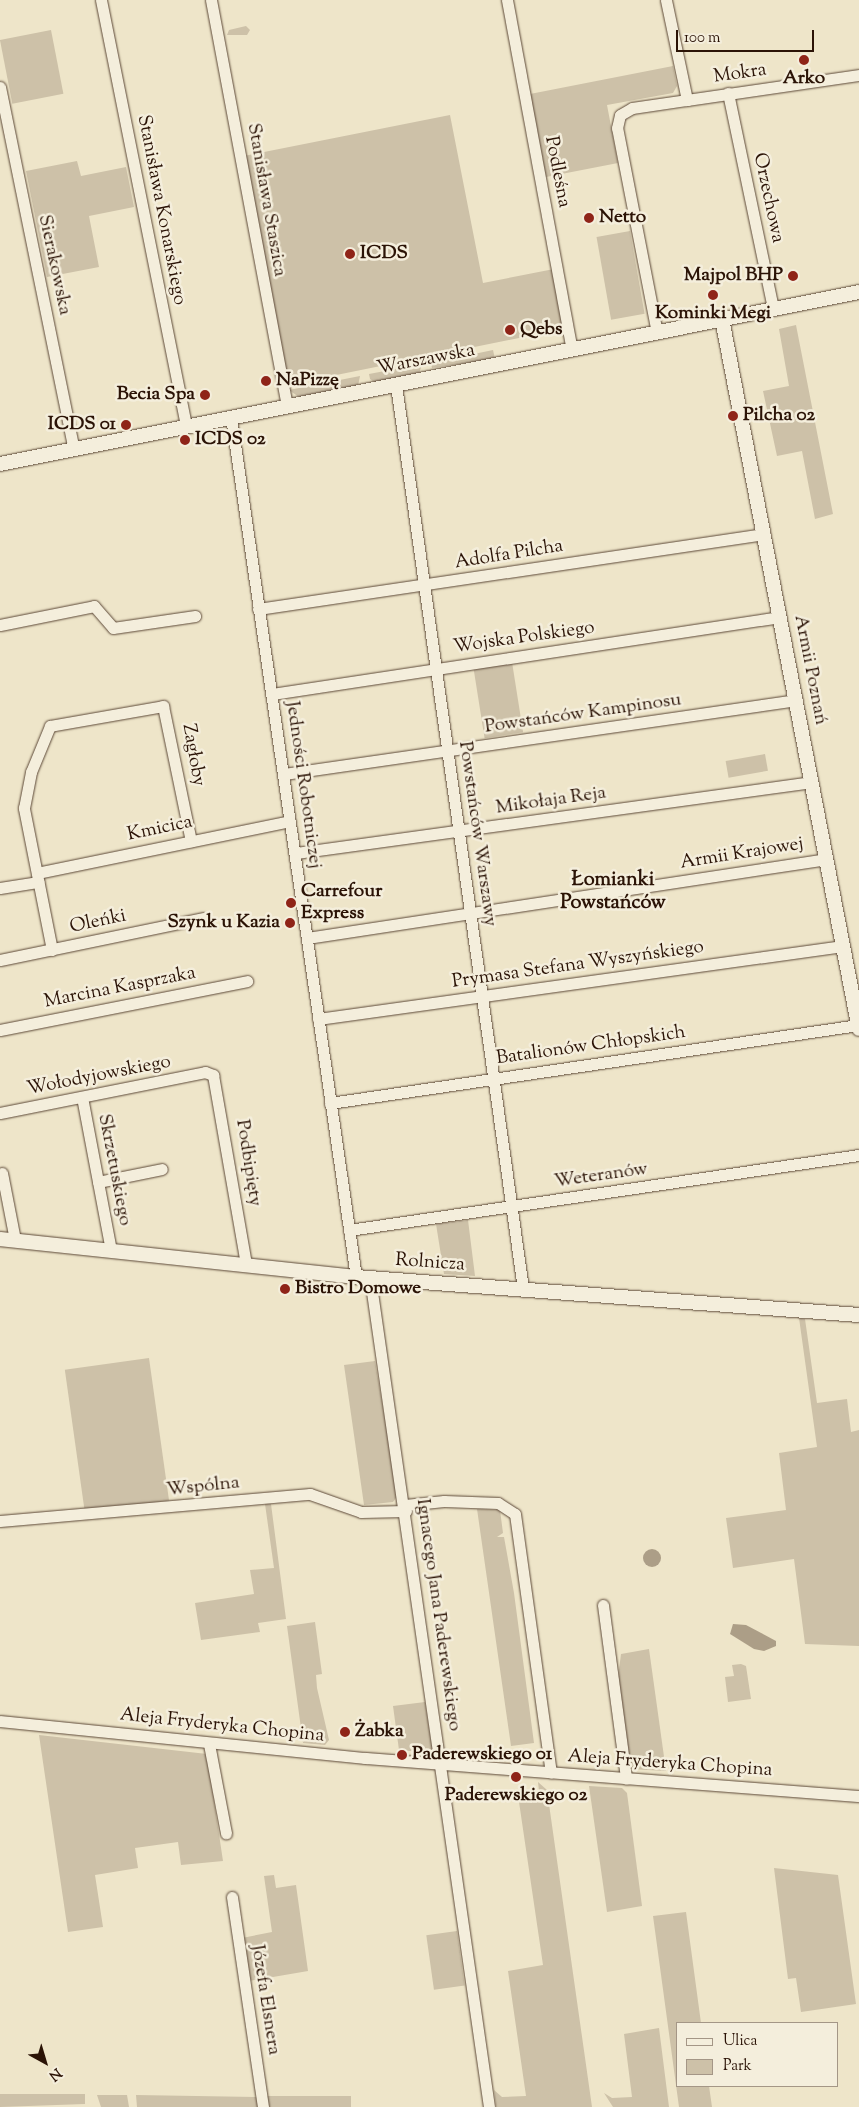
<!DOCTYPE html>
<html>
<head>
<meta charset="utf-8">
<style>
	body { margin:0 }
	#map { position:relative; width:859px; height:2107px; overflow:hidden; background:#eee5c9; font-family:"Sorts Mill Goudy",serif }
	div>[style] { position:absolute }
	.green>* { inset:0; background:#cdc1a8; transform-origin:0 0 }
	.water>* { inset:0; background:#ac9e87 }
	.round { border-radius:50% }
	.roads { filter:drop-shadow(0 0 1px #5c4837) drop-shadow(0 0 1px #5c4837) }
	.minor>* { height:11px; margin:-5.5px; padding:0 5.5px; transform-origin:5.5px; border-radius:5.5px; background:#f4eedc }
	.tertiary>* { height:14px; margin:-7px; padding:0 7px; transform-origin:7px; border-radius:7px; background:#f4eedc }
	.dots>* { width:14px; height:14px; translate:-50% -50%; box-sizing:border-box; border:2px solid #f4eedc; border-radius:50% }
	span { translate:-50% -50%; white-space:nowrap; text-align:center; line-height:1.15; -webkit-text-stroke:5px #f4eedc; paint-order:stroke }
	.street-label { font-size:19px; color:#2b1306 }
	.poi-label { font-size:19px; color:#2b1306; font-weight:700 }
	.left { translate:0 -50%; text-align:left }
	.right { translate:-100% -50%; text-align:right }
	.neighbourhood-label { font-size:20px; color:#2b1306; font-weight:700 }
	.legend { position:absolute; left:676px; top:2022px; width:162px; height:65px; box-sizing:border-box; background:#f4eedc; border:1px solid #a49686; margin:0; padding:6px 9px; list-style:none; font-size:15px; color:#2b1306 }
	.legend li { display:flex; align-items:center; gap:10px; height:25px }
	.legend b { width:25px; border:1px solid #a49686 }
	.north { position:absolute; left:20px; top:2037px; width:50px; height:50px; -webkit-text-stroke:4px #f4eedc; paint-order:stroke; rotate:141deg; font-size:14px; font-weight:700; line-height:20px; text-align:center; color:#2b1306 }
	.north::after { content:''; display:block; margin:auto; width:18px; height:22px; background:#2b1306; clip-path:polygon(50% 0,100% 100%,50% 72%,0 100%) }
	.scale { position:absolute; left:676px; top:30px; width:138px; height:22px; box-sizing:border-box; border:2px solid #2b1306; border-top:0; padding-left:6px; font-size:15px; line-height:18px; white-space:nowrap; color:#2b1306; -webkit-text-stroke:4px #f4eedc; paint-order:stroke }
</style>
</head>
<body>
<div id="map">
	<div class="green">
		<i style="clip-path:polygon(246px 26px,250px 30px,247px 35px,227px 35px,229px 30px)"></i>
		<i style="left:51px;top:30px;width:65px;height:52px;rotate:79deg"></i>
		<i style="clip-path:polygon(673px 66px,677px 86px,673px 93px,607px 105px,618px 163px,546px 177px,530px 94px)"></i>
		<i style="clip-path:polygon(450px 115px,483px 283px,554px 269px,563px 329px,287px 385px,244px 156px)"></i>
		<i style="clip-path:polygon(77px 161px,81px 176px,126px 167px,134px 207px,89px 216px,99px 267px,47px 277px,26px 171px)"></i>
		<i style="left:630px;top:231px;width:84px;height:34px;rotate:80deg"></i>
		<i style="clip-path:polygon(796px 325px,833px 514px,815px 519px,802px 451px,777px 456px,763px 391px,789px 386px,779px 329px)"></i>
		<i style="clip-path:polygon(493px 350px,495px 359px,432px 368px,431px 363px)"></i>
		<i style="clip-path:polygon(422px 364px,419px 374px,376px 383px,370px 379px,369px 374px)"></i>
		<i style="clip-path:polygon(360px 376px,358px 386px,299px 397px,289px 390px)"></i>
		<i style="left:512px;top:662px;width:71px;height:39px;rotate:81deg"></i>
		<i style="left:765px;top:754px;width:17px;height:40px;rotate:80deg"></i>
		<i style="clip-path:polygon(468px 1220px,475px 1276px,444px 1274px,436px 1224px)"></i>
		<i style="clip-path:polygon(799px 1318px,805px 1319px,817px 1403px,847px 1399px,851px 1432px,859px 1430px,859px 1646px,805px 1644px,794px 1559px,733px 1568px,726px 1518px,786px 1510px,779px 1453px,817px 1447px)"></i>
		<i style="left:149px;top:1358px;width:144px;height:85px;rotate:82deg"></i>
		<i style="clip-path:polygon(375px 1361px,398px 1495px,393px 1502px,364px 1505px,344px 1365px)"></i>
		<i style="clip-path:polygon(265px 1504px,271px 1504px,286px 1619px,258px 1623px,260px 1632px,201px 1640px,195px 1603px,254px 1594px,250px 1570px,274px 1568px)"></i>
		<i style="clip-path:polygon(477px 1509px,500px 1510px,503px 1533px,497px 1537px,504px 1537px,514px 1593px,534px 1743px,511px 1746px)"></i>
		<i style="clip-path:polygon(315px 1622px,322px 1674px,316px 1675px,317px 1688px,329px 1740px,325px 1745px,303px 1743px,287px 1626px)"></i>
		<i style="clip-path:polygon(649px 1649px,666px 1771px,629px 1769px,617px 1685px,621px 1654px)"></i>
		<i style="clip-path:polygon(741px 1664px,746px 1666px,751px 1699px,728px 1702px,725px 1677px,734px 1676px,732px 1665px)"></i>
		<i style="clip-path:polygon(425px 1702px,433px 1753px,399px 1750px,393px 1706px)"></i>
		<i style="clip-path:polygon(39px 1735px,207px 1754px,223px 1861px,181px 1865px,178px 1842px,135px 1848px,138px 1868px,95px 1875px,103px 1927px,68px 1932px)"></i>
		<i style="clip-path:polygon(538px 1782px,547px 1790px,592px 2107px,496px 2107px,494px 2090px,502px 2097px,526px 2096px,508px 1971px,543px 1965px,519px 1802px,540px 1800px)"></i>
		<i style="clip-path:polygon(589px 1786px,622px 1788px,627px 1793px,642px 1906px,607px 1912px)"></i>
		<i style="clip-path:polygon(774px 1868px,838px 1875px,856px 2004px,801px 2012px,796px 1978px,788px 1979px)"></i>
		<i style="clip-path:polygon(274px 1875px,276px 1888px,296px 1885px,308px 1971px,249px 1981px,242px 1938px,272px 1932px,264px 1876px)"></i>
		<i style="clip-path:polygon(686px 1912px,701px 2023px,678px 2023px,678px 2086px,709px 2086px,712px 2107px,679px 2107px,653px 1916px)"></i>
		<i style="left:457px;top:1931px;width:55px;height:31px;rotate:82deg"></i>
		<i style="clip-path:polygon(659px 2028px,669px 2107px,613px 2107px,604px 2093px,612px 2098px,632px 2097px,624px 2034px)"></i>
		<i style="clip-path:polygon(0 2094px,85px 2094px,85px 2104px,0 2107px)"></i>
		<i style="clip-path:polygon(97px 2095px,127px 2095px,129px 2107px,101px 2107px)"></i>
		<i style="clip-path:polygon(136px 2095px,258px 2097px,258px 2107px,137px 2107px)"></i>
		<i style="left:266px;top:2096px;width:85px;height:12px"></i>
	</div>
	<div class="water">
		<i class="round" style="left:643px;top:1549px;width:18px;height:18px"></i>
		<i style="clip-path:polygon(733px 1624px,746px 1625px,776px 1641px,776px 1646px,764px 1651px,754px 1649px,730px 1634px)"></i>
	</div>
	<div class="roads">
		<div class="minor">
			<i style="left:101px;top:0;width:435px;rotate:78.7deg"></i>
			<i style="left:211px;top:0;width:413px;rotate:79.4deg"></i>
			<i style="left:507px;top:0;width:356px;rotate:79.5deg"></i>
			<i style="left:0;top:87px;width:370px;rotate:78.5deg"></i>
			<i style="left:728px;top:93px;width:221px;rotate:78.2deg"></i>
			<i style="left:687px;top:100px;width:174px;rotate:-8.3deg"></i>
			<i style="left:657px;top:333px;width:209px;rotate:-101deg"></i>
			<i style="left:617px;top:128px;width:13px;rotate:-77deg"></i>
			<i style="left:620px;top:115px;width:14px;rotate:-30deg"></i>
			<i style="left:632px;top:108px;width:56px;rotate:-8.3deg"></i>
			<i style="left:687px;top:100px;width:102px;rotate:-101.9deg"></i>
			<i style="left:396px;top:385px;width:913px;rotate:82deg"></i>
			<i style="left:231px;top:417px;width:869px;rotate:81.73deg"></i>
			<i style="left:258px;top:609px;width:512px;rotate:-8.43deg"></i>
			<i style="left:0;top:625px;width:96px;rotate:-11.4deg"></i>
			<i style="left:94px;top:606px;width:29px;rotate:49deg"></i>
			<i style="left:113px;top:628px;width:83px;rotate:-8.3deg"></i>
			<i style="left:272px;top:694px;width:514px;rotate:-8.62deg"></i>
			<i style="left:284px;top:774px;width:518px;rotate:-8.21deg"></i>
			<i style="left:296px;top:853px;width:521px;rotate:-7.83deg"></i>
			<i style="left:37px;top:873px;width:258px;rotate:-11.6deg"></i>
			<i style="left:0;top:888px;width:39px;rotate:-9deg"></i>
			<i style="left:307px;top:938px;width:526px;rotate:-8.64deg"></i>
			<i style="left:52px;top:950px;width:145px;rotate:-101.2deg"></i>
			<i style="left:24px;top:808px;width:37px;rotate:-79deg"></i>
			<i style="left:31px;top:772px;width:50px;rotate:-67.6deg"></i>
			<i style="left:50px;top:726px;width:115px;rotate:-10deg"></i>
			<i style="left:163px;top:706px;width:138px;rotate:78.3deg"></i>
			<i style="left:0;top:960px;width:207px;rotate:-11.7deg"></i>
			<i style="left:318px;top:1019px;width:530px;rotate:-7.92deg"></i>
			<i style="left:0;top:1030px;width:252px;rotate:-11.2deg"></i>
			<i style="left:82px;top:1097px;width:157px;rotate:79.3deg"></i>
			<i style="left:330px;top:1103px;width:534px;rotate:-8.4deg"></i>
			<i style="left:0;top:1113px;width:209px;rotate:-11.3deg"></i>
			<i style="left:205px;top:1072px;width:9px;rotate:21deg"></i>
			<i style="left:213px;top:1075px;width:193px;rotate:80.1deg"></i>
			<i style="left:2px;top:1173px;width:68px;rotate:79deg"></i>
			<i style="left:98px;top:1182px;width:65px;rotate:-11.5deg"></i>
			<i style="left:349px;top:1230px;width:515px;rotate:-8.37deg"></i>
			<i style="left:370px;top:1278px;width:837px;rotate:81.83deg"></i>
			<i style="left:405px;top:1505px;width:39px;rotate:-6deg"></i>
			<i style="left:444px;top:1501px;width:54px;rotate:2.1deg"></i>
			<i style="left:498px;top:1503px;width:20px;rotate:33deg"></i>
			<i style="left:515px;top:1514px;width:261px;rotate:82.1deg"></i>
			<i style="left:0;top:1521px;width:311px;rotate:-5deg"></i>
			<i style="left:310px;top:1494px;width:54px;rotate:19.4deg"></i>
			<i style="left:361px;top:1512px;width:45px;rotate:-1.3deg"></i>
			<i style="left:603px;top:1605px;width:175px;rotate:82.4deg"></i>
			<i style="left:0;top:1721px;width:367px;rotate:5.8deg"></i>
			<i style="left:365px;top:1758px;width:495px;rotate:4.4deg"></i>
			<i style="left:209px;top:1744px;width:91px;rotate:79.2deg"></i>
			<i style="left:232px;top:1897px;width:212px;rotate:81.6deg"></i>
		</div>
		<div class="tertiary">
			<i style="left:722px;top:319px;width:723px;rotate:79.08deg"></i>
			<i style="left:0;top:464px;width:876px;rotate:-11.32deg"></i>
			<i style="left:0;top:1239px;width:358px;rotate:6.1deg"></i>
			<i style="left:356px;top:1277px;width:504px;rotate:4.32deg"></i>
		</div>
	</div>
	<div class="dots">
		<i style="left:804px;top:60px;background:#8f2418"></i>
		<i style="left:589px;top:218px;background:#8f2418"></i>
		<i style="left:350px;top:254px;background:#8f2418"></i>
		<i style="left:793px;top:276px;background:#8f2418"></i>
		<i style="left:713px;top:295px;background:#8f2418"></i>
		<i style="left:510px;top:330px;background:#8f2418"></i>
		<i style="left:266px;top:381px;background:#8f2418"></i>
		<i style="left:205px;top:395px;background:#8f2418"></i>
		<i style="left:733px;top:416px;background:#8f2418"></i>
		<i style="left:126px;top:425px;background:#8f2418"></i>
		<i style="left:185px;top:440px;background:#8f2418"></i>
		<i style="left:291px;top:903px;background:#8f2418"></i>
		<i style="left:290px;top:923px;background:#8f2418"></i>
		<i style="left:285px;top:1289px;background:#8f2418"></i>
		<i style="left:345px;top:1732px;background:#8f2418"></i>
		<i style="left:402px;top:1755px;background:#8f2418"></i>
		<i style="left:516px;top:1777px;background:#8f2418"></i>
	</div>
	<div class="street-label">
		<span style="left:740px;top:74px;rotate:-8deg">Mokra</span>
		<span style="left:557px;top:172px;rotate:79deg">Podleśna</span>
		<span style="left:768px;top:198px;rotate:78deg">Orzechowa</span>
		<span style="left:266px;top:200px;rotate:80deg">Stanisława Staszica</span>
		<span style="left:161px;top:210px;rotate:79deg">Stanisława Konarskiego</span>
		<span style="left:54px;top:265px;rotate:78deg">Sierakowska</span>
		<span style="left:426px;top:360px;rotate:-11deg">Warszawska</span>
		<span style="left:509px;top:555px;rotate:-9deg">Adolfa Pilcha</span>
		<span style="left:524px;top:638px;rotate:-8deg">Wojska Polskiego</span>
		<span style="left:810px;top:670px;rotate:79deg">Armii Poznań</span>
		<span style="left:583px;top:714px;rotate:-8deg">Powstańców Kampinosu</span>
		<span style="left:193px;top:755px;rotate:80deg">Zagłoby</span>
		<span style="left:303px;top:785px;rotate:82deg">Jedności Robotniczej</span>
		<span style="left:551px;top:801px;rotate:-8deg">Mikołaja Reja</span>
		<span style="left:160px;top:829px;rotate:-12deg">Kmicica</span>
		<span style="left:477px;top:834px;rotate:82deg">Powstańców Warszawy</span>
		<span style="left:742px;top:854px;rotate:-9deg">Armii Krajowej</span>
		<span style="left:98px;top:922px;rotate:-12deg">Oleńki</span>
		<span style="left:578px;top:965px;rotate:-8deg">Prymasa Stefana Wyszyńskiego</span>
		<span style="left:120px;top:988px;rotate:-11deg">Marcina Kasprzaka</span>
		<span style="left:591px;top:1046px;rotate:-8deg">Batalionów Chłopskich</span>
		<span style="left:99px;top:1076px;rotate:-11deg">Wołodyjowskiego</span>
		<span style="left:248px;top:1163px;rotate:81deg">Podbipięty</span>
		<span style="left:114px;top:1170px;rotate:79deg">Skrzetuskiego</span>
		<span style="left:601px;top:1176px;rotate:-8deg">Weteranów</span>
		<span style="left:430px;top:1263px;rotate:4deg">Rolnicza</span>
		<span style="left:203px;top:1487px;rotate:-6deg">Wspólna</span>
		<span style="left:438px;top:1615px;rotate:82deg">Ignacego Jana Paderewskiego</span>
		<span style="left:222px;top:1726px;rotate:6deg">Aleja Fryderyka Chopina</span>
		<span style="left:670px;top:1764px;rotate:4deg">Aleja Fryderyka Chopina</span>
		<span style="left:265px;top:2000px;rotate:81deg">Józefa Elsnera</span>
	</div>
	<div class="poi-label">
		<span style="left:804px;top:79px">Arko</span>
		<span class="left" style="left:599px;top:218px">Netto</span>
		<span class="left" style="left:360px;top:254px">ICDS</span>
		<span class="right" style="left:783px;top:276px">Majpol BHP</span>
		<span style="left:713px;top:314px">Kominki Megi</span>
		<span class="left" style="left:520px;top:330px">Qebs</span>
		<span class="left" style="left:276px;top:381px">NaPizzę</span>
		<span class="right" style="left:195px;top:395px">Becia Spa</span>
		<span class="left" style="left:743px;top:416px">Pilcha 02</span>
		<span class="right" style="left:116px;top:425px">ICDS 01</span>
		<span class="left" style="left:195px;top:440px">ICDS 02</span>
		<span class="left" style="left:301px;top:903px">Carrefour<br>Express</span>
		<span class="right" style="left:280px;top:923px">Szynk u Kazia</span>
		<span class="left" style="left:295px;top:1289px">Bistro Domowe</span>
		<span class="left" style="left:355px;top:1732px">Żabka</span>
		<span class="left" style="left:412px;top:1755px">Paderewskiego 01</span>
		<span style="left:516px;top:1796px">Paderewskiego 02</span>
	</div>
	<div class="neighbourhood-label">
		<span style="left:613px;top:892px">Łomianki<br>Powstańców</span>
	</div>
	<ul class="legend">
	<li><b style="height:6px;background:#f4eedc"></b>Ulica</li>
	<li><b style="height:14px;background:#cdc1a8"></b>Park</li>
	</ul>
	<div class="north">N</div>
	<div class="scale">100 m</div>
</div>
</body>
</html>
